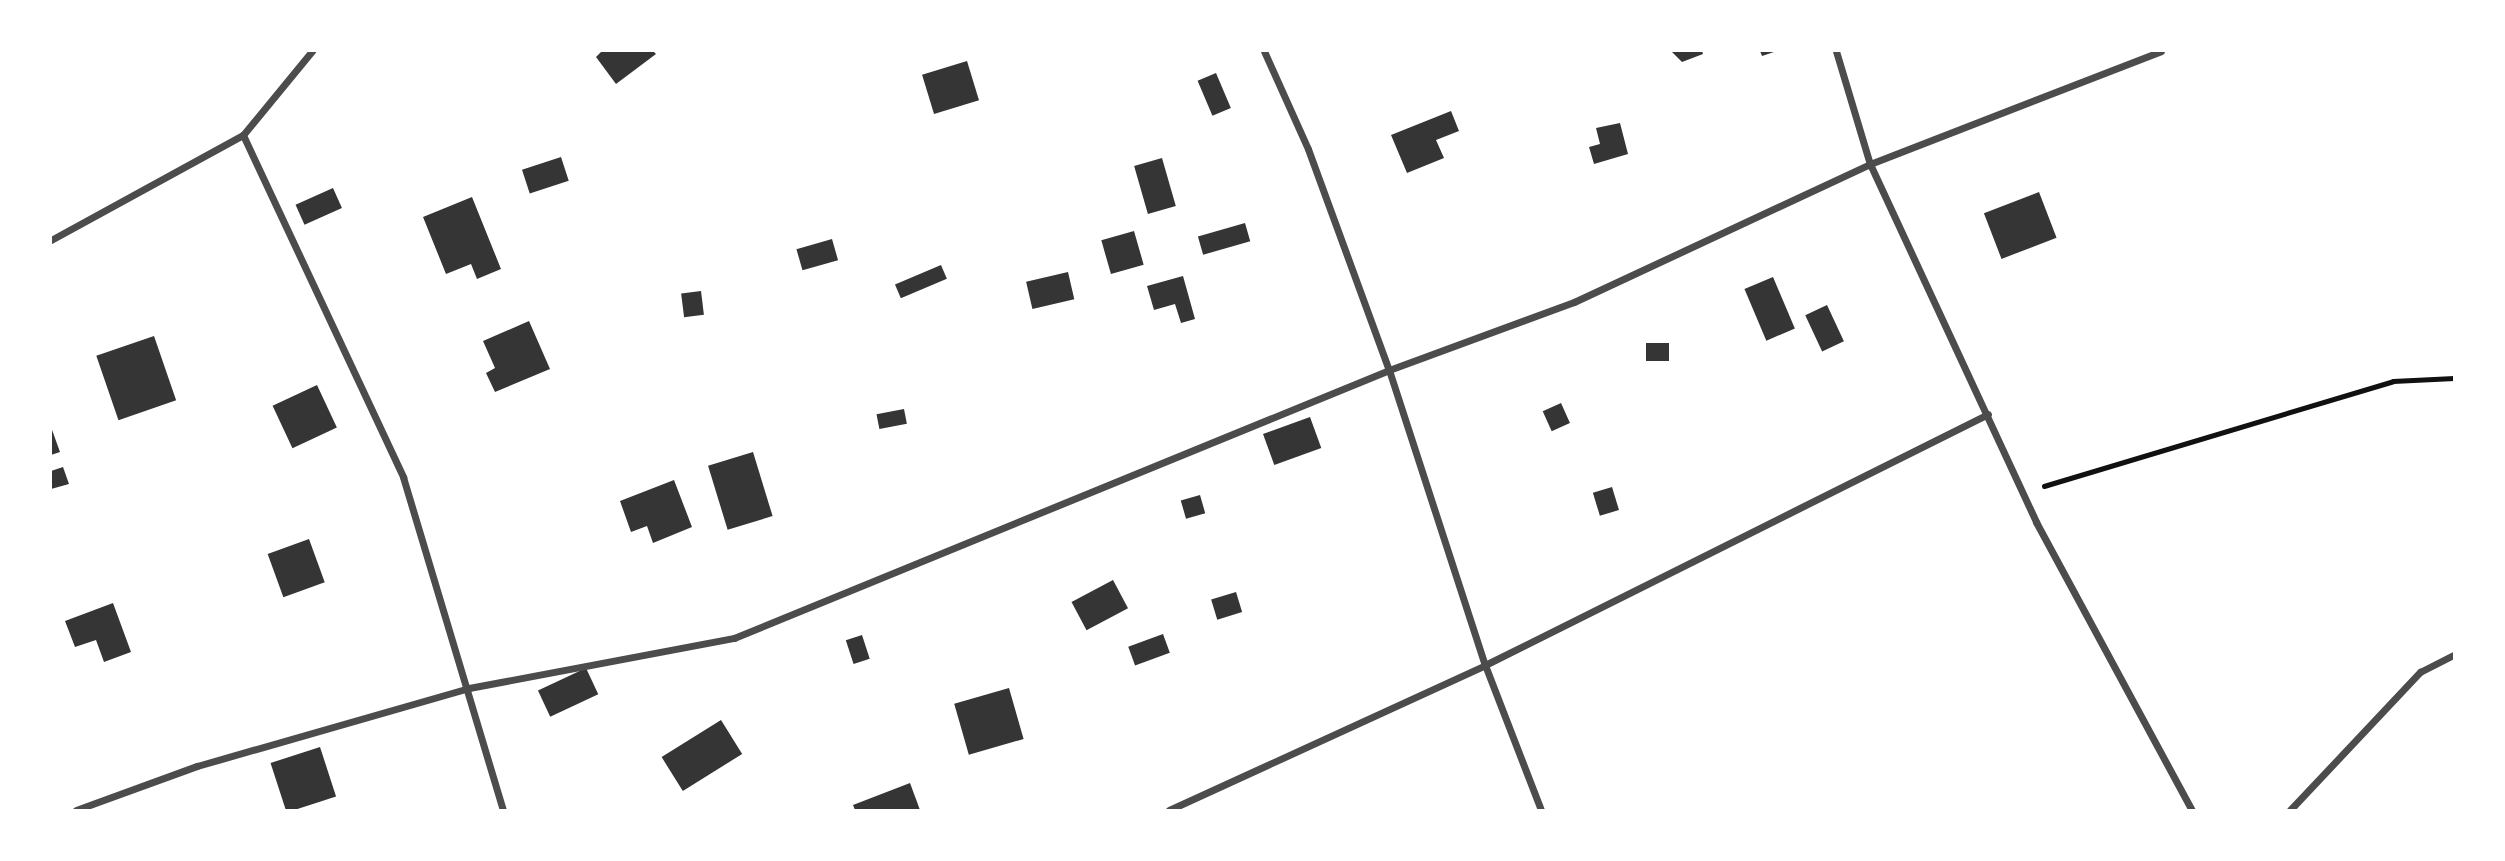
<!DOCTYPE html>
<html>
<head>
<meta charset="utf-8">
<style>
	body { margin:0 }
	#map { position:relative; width:2505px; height:861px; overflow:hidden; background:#fff; font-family:"Noto Sans",sans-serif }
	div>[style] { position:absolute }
	.building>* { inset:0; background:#353535; transform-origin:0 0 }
	.path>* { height:4.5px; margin:-2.25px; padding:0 2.25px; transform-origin:2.25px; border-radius:2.25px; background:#111 }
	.minor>* { height:7px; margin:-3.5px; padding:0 3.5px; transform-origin:3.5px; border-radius:3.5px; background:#4c4c4c }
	span { translate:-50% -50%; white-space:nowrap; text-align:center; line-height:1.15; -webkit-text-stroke:7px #fff; paint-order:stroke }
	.frame { position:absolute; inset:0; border:52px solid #fff; pointer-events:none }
</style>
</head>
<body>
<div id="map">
	<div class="building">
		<i style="clip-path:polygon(602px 51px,653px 51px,656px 54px,616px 84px,596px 57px)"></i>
		<i style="clip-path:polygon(1671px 51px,1702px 51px,1703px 54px,1682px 62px)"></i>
		<i style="clip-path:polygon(1760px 51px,1777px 51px,1762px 56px)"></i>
		<i style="left:967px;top:61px;width:41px;height:47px;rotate:73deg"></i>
		<i style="left:1216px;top:73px;width:38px;height:20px;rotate:67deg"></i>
		<i style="clip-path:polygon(1451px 111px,1459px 131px,1436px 140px,1444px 158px,1407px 173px,1391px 135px)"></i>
		<i style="clip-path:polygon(1620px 123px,1628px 154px,1594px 164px,1589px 147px,1600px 144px,1596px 128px)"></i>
		<i style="left:561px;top:157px;width:25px;height:41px;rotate:72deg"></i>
		<i style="left:1162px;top:158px;width:50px;height:29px;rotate:74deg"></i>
		<i style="left:333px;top:188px;width:22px;height:41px;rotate:66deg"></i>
		<i style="left:2039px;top:192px;width:49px;height:59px;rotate:69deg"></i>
		<i style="clip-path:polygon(472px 197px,501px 269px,477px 279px,471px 264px,446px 274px,423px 217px)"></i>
		<i style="left:1245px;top:223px;width:19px;height:49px;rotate:74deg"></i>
		<i style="left:1134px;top:231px;width:35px;height:34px;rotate:74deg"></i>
		<i style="left:832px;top:239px;width:22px;height:37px;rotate:74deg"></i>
		<i style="left:941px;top:265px;width:15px;height:50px;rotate:67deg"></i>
		<i style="left:1068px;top:272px;width:28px;height:43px;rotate:77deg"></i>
		<i style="clip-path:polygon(1183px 276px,1195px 319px,1181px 323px,1175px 304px,1154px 310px,1147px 286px)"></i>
		<i style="left:1773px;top:277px;width:56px;height:31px;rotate:67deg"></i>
		<i style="left:701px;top:291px;width:24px;height:20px;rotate:83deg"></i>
		<i style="left:1827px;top:305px;width:40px;height:24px;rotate:65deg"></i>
		<i style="clip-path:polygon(529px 321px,550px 369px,495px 392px,486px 373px,495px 368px,483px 341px)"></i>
		<i style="left:154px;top:336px;width:68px;height:61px;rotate:71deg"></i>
		<i style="left:1646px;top:343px;width:23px;height:18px"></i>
		<i style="left:317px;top:385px;width:47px;height:49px;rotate:65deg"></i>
		<i style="left:1561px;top:403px;width:22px;height:20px;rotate:66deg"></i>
		<i style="left:904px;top:409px;width:15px;height:28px;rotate:79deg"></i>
		<i style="left:1310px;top:417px;width:33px;height:50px;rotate:70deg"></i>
		<i style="clip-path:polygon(51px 427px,60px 452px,51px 455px)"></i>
		<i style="left:753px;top:452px;width:67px;height:47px;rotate:73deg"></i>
		<i style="clip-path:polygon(63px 467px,69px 484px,51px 489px,51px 471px)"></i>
		<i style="clip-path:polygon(674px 480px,692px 527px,653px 543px,647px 526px,631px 532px,620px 501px)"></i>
		<i style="left:1612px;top:487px;width:24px;height:20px;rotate:73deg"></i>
		<i style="left:1200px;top:495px;width:19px;height:20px;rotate:74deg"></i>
		<i style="left:309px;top:539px;width:46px;height:44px;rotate:70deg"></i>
		<i style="left:1113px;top:580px;width:32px;height:47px;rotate:62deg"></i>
		<i style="left:1236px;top:592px;width:21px;height:26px;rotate:73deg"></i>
		<i style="clip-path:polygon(113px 603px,131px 652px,104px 662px,96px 640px,75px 647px,65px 621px)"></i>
		<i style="left:1163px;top:634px;width:20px;height:37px;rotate:70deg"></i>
		<i style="left:862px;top:635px;width:25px;height:17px;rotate:72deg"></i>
		<i style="left:586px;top:668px;width:29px;height:53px;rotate:65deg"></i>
		<i style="left:1009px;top:688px;width:53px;height:57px;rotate:74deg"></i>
		<i style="left:721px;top:720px;width:40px;height:70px;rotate:58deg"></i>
		<i style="left:320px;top:747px;width:52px;height:52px;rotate:72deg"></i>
		<i style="clip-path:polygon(910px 783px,920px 810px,855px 810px,853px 805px)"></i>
	</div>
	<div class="path">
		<i style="left:2044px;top:486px;width:364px;rotate:-16.7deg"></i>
		<i style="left:2393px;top:381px;width:61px;rotate:-2.8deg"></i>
	</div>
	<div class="minor">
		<i style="left:1264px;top:51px;width:107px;rotate:65.8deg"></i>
		<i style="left:1308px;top:149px;width:235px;rotate:69.9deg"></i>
		<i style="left:1389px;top:370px;width:310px;rotate:72deg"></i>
		<i style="left:1485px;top:665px;width:155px;rotate:68.9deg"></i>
		<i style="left:1836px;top:51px;width:118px;rotate:73.3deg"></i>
		<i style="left:1870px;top:164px;width:395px;rotate:65.1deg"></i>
		<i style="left:2036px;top:522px;width:328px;rotate:61.6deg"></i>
		<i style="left:243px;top:135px;width:378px;rotate:64.9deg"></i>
		<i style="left:403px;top:477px;width:348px;rotate:73.3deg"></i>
		<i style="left:51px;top:240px;width:219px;rotate:-28.7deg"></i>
		<i style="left:243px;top:135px;width:109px;rotate:-50.6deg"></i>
		<i style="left:76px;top:810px;width:129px;rotate:-20deg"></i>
		<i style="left:197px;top:766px;width:283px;rotate:-16deg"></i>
		<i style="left:469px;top:688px;width:270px;rotate:-10.7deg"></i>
		<i style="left:734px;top:638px;width:708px;rotate:-22.25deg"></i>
		<i style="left:1389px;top:370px;width:197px;rotate:-20.2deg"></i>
		<i style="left:1574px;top:302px;width:327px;rotate:-25deg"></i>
		<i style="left:1870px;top:164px;width:312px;rotate:-21.2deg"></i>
		<i style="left:1169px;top:810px;width:348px;rotate:-24.6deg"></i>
		<i style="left:1485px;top:665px;width:562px;rotate:-26.52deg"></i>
		<i style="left:2290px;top:810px;width:190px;rotate:-46.7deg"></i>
		<i style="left:2420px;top:672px;width:38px;rotate:-27deg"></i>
	</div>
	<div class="frame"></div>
</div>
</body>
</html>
